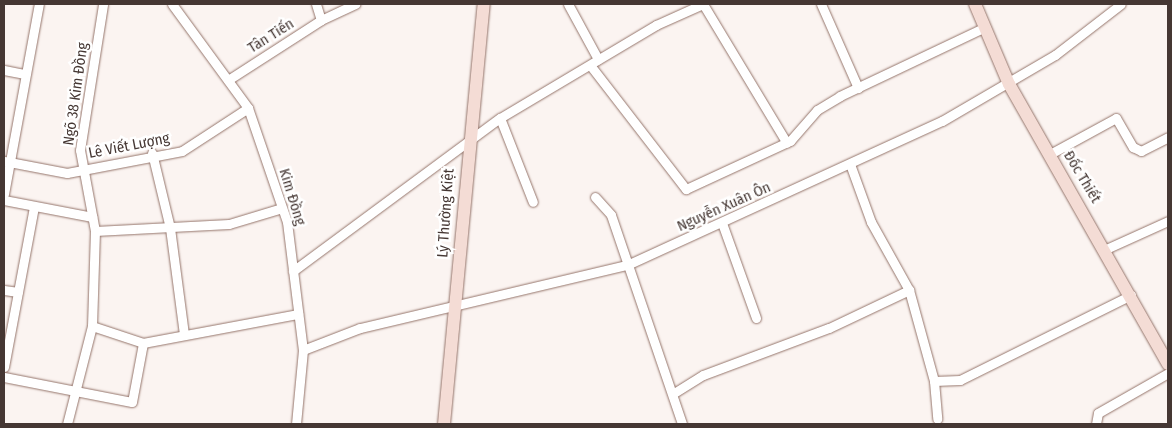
<!DOCTYPE html>
<html>
<head>
<meta charset="utf-8">
<style>
	body { margin:0 }
	#map { position:relative; width:1172px; height:428px; overflow:hidden; background:#fbf4f1; font-family:"Fira Sans Condensed",sans-serif }
	div>[style] { position:absolute }
	.roads { filter:drop-shadow(0 0 1px #95756b) drop-shadow(0 0 1px #95756b) }
	.street>* { height:9px; margin:-4.5px; padding:0 4.5px; transform-origin:4.5px; border-radius:4.5px; background:#fff }
	.secondary>* { height:12px; margin:-6px; padding:0 6px; transform-origin:6px; border-radius:6px; background:#f4dcd5 }
	span { translate:-50% -50%; white-space:nowrap; text-align:center; line-height:1.15; -webkit-text-stroke:5px #fff; paint-order:stroke }
	.street-label { font-size:15px; color:#453733 }
	.frame { position:absolute; inset:0; border:5px solid #453733; pointer-events:none }
</style>
</head>
<body>
<div id="map">
	<div class="roads">
		<div class="street">
			<i style="left:172px;top:4px;width:129px;rotate:53.8deg"></i>
			<i style="left:248px;top:108px;width:120px;rotate:71.1deg"></i>
			<i style="left:287px;top:222px;width:129px;rotate:82.9deg"></i>
			<i style="left:303px;top:350px;width:74px;rotate:95.4deg"></i>
			<i style="left:316px;top:4px;width:17px;rotate:73deg"></i>
			<i style="left:568px;top:4px;width:63px;rotate:61.4deg"></i>
			<i style="left:703px;top:4px;width:162px;rotate:58.9deg"></i>
			<i style="left:821px;top:4px;width:92px;rotate:66.2deg"></i>
			<i style="left:590px;top:65px;width:157px;rotate:52.3deg"></i>
			<i style="left:686px;top:189px;width:115px;rotate:-24.8deg"></i>
			<i style="left:790px;top:141px;width:41px;rotate:-48.9deg"></i>
			<i style="left:817px;top:110px;width:27px;rotate:-31deg"></i>
			<i style="left:840px;top:96px;width:161px;rotate:-25.4deg"></i>
			<i style="left:4px;top:70px;width:20px;rotate:11deg"></i>
			<i style="left:228px;top:80px;width:111px;rotate:-32.8deg"></i>
			<i style="left:321px;top:20px;width:38px;rotate:-25deg"></i>
			<i style="left:500px;top:118px;width:90px;rotate:68.6deg"></i>
			<i style="left:152px;top:153px;width:77px;rotate:76.5deg"></i>
			<i style="left:170px;top:228px;width:107px;rotate:82.5deg"></i>
			<i style="left:1050px;top:154px;width:75px;rotate:-28.6deg"></i>
			<i style="left:1116px;top:118px;width:34px;rotate:60deg"></i>
			<i style="left:1133px;top:147px;width:9px;rotate:27deg"></i>
			<i style="left:1141px;top:151px;width:30px;rotate:-27deg"></i>
			<i style="left:4px;top:161px;width:64px;rotate:10.8deg"></i>
			<i style="left:67px;top:173px;width:117px;rotate:-10.8deg"></i>
			<i style="left:182px;top:151px;width:79px;rotate:-33.1deg"></i>
			<i style="left:850px;top:164px;width:62px;rotate:70.1deg"></i>
			<i style="left:871px;top:222px;width:78px;rotate:60.8deg"></i>
			<i style="left:909px;top:290px;width:94px;rotate:74.6deg"></i>
			<i style="left:934px;top:381px;width:38px;rotate:85deg"></i>
			<i style="left:4px;top:194px;width:193px;rotate:-79.6deg"></i>
			<i style="left:595px;top:197px;width:24px;rotate:48deg"></i>
			<i style="left:611px;top:215px;width:221px;rotate:71.2deg"></i>
			<i style="left:4px;top:200px;width:90px;rotate:10.9deg"></i>
			<i style="left:722px;top:223px;width:101px;rotate:70.3deg"></i>
			<i style="left:95px;top:231px;width:134px;rotate:-3deg"></i>
			<i style="left:229px;top:224px;width:55px;rotate:-16.8deg"></i>
			<i style="left:1106px;top:249px;width:68px;rotate:-24.3deg"></i>
			<i style="left:293px;top:271px;width:257px;rotate:-36.5deg"></i>
			<i style="left:500px;top:118px;width:182px;rotate:-30.8deg"></i>
			<i style="left:656px;top:25px;width:51px;rotate:-24.1deg"></i>
			<i style="left:4px;top:290px;width:14px;rotate:8deg"></i>
			<i style="left:92px;top:326px;width:54px;rotate:18.4deg"></i>
			<i style="left:143px;top:343px;width:158px;rotate:-10.6deg"></i>
			<i style="left:303px;top:350px;width:61px;rotate:-21.1deg"></i>
			<i style="left:360px;top:328px;width:274px;rotate:-13.3deg"></i>
			<i style="left:627px;top:265px;width:346px;rotate:-24.6deg"></i>
			<i style="left:942px;top:121px;width:131px;rotate:-30.3deg"></i>
			<i style="left:1055px;top:55px;width:83px;rotate:-37.7deg"></i>
			<i style="left:4px;top:367px;width:163px;rotate:-79.4deg"></i>
			<i style="left:4px;top:377px;width:130px;rotate:11.1deg"></i>
			<i style="left:132px;top:402px;width:60px;rotate:-79.4deg"></i>
			<i style="left:934px;top:381px;width:26px;rotate:-2deg"></i>
			<i style="left:960px;top:380px;width:191px;rotate:-26.4deg"></i>
			<i style="left:674px;top:393px;width:34px;rotate:-32deg"></i>
			<i style="left:703px;top:375px;width:134px;rotate:-20.5deg"></i>
			<i style="left:829px;top:328px;width:89px;rotate:-25.4deg"></i>
			<i style="left:67px;top:424px;width:101px;rotate:-75.7deg"></i>
			<i style="left:92px;top:326px;width:95px;rotate:-88.2deg"></i>
			<i style="left:95px;top:231px;width:82px;rotate:-100.5deg"></i>
			<i style="left:80px;top:150px;width:148px;rotate:-81deg"></i>
			<i style="left:1096px;top:424px;width:11px;rotate:-80deg"></i>
			<i style="left:1098px;top:413px;width:81px;rotate:-29.7deg"></i>
		</div>
		<div class="secondary">
			<i style="left:975px;top:4px;width:87px;rotate:67deg"></i>
			<i style="left:1009px;top:84px;width:322px;rotate:60.4deg"></i>
			<i style="left:444px;top:424px;width:422px;rotate:-84.6deg"></i>
		</div>
	</div>
	<div class="street-label">
		<span style="left:271px;top:36px;rotate:-32deg">Tân Tiến</span>
		<span style="left:76px;top:94px;rotate:-82deg">Ngõ 38 Kim Đồng</span>
		<span style="left:129px;top:146px;rotate:-11deg">Lê Viết Lượng</span>
		<span style="left:1082px;top:177px;rotate:59deg">Đốc Thiết</span>
		<span style="left:292px;top:197px;rotate:73deg">Kim Đồng</span>
		<span style="left:724px;top:207px;rotate:-24deg">Nguyễn Xuân Ôn</span>
		<span style="left:446px;top:213px;rotate:-86deg">Lý Thường Kiệt</span>
	</div>
	<div class="frame"></div>
</div>
</body>
</html>
